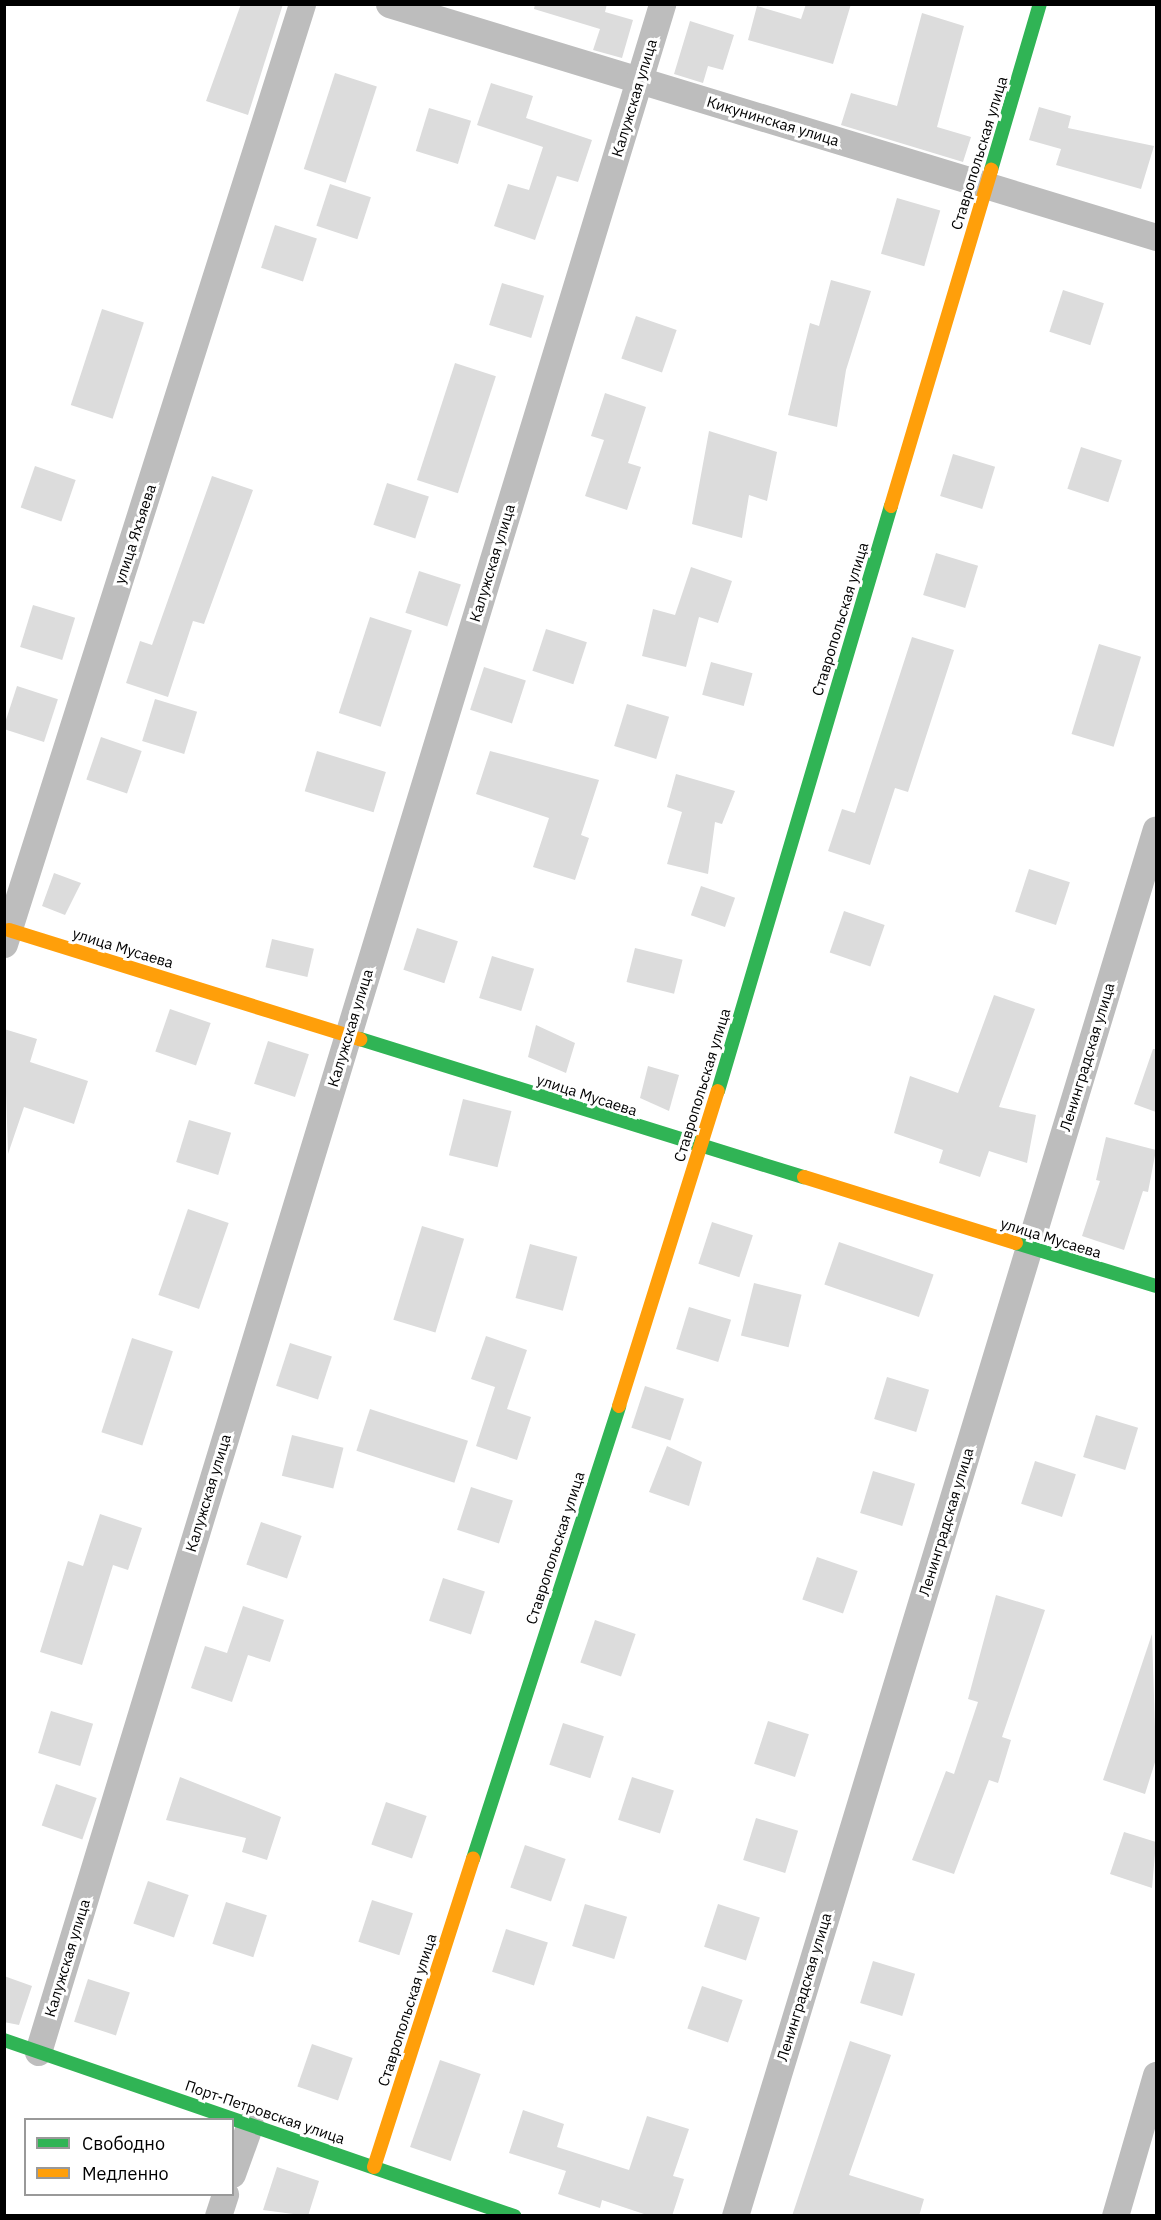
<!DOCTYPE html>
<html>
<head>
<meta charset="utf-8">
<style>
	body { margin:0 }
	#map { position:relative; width:1161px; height:2220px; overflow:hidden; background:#fff; font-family:"IBM Plex Sans",sans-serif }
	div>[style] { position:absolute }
	.building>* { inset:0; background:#dcdcdc; transform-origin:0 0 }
	.street>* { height:27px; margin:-13.5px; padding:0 13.5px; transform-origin:13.5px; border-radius:13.5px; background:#bdbdbd }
	.fast>* { height:14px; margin:-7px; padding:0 7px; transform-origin:7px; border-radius:7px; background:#30b455 }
	.slow>* { height:14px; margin:-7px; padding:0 7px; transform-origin:7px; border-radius:7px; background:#ff9f0a }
	span { translate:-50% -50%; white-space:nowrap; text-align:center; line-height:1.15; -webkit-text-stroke:6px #fff; paint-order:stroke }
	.street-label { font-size:15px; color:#000 }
	.frame { position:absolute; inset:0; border:6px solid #000; pointer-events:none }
	.legend { position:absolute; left:24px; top:2118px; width:210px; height:78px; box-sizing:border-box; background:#fff; border:2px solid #999; margin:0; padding:8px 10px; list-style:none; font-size:18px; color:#000 }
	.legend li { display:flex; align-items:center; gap:12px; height:30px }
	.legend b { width:30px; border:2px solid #999 }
</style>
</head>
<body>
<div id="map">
	<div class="building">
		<i style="clip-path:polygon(241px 4px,283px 4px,248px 115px,206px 101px)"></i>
		<i style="clip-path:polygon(535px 4px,607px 4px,605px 12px,633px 20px,622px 58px,593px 50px,600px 29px,534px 9px)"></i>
		<i style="clip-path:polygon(806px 4px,851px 4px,833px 64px,748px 40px,757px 6px,801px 19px)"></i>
		<i style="clip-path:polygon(922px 13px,964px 26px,937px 127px,971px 137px,963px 162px,841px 125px,851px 93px,897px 106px)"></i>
		<i style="clip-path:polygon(690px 21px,734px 35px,723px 70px,708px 66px,703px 83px,674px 74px)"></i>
		<i style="left:335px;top:73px;width:44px;height:101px;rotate:18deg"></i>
		<i style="clip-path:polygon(491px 83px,533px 96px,526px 118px,592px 140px,578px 182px,557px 176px,535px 240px,494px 226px,508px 184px,529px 190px,543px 147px,477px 125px)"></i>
		<i style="clip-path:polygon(1039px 107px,1071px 116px,1068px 128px,1154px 146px,1141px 189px,1056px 165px,1061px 149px,1029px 140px)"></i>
		<i style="left:429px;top:108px;width:44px;height:45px;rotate:17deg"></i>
		<i style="left:330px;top:184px;width:43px;height:44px;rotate:18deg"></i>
		<i style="left:897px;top:198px;width:45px;height:58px;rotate:16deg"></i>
		<i style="left:275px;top:225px;width:44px;height:45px;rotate:18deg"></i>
		<i style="clip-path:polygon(831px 280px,871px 291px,846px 370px,837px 427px,788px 415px,810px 323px,819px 326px)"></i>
		<i style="left:502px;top:283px;width:44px;height:44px;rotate:17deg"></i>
		<i style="left:1063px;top:290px;width:43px;height:44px;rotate:18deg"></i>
		<i style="left:102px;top:309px;width:44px;height:101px;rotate:18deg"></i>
		<i style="left:636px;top:316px;width:43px;height:45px;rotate:19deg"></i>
		<i style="left:455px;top:363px;width:43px;height:123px;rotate:18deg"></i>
		<i style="clip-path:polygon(605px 393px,646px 407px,628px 463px,641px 467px,627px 510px,585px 496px,604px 440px,591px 436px)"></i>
		<i style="clip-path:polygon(709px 431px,777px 452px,767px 501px,749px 495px,742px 538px,692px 524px)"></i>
		<i style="left:1081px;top:447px;width:43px;height:44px;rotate:18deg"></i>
		<i style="left:953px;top:454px;width:44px;height:44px;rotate:17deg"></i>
		<i style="left:35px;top:466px;width:43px;height:44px;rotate:19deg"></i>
		<i style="clip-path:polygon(212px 476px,253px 490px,204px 624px,193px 621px,168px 697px,126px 683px,140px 641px,152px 645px)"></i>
		<i style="left:387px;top:483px;width:44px;height:44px;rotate:18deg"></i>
		<i style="left:936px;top:553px;width:44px;height:44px;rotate:17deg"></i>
		<i style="clip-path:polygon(691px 567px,732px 581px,718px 623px,699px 617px,686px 667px,642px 656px,653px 609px,675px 615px)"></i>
		<i style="left:419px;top:571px;width:44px;height:44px;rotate:18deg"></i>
		<i style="left:33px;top:605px;width:44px;height:44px;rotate:17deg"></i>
		<i style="left:370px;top:617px;width:44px;height:101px;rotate:18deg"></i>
		<i style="left:546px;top:629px;width:43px;height:44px;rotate:18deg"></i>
		<i style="clip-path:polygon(912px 637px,954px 650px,908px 792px,895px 788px,870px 865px,828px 851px,842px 809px,855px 813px)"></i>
		<i style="left:1099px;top:644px;width:44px;height:94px;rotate:17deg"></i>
		<i style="left:711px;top:662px;width:43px;height:34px;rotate:15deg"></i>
		<i style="left:484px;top:667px;width:44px;height:45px;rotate:18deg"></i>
		<i style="left:17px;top:686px;width:43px;height:45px;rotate:18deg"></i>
		<i style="left:155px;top:699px;width:44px;height:44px;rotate:17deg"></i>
		<i style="left:627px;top:704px;width:44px;height:44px;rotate:17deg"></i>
		<i style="left:101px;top:737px;width:43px;height:45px;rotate:19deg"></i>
		<i style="left:317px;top:751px;width:72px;height:42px;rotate:17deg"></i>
		<i style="clip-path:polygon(490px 751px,599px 780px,581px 835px,589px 838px,575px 880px,533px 867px,549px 818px,476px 794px)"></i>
		<i style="clip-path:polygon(676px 774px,735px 791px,722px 824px,715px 822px,708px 874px,667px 864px,682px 812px,667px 807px)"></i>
		<i style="left:1029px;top:869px;width:43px;height:45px;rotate:18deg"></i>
		<i style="clip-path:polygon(54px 873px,81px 883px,65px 915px,42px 906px)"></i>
		<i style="left:701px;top:886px;width:36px;height:31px;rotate:19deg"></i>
		<i style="left:844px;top:911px;width:43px;height:44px;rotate:19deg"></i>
		<i style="left:417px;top:928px;width:43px;height:44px;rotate:18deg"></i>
		<i style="left:272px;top:939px;width:43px;height:29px;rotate:13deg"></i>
		<i style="left:635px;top:948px;width:49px;height:35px;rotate:14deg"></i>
		<i style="left:492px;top:956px;width:44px;height:44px;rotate:17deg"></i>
		<i style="clip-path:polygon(994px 995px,1035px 1009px,999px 1107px,1036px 1115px,1027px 1163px,989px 1151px,980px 1177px,939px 1163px,943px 1150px,894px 1133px,910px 1076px,958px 1093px)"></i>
		<i style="left:170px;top:1009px;width:43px;height:45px;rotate:19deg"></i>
		<i style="clip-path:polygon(536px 1025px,575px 1043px,566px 1073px,528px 1057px)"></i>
		<i style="clip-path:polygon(4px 1029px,37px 1039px,30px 1062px,88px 1081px,74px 1124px,24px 1107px,8px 1154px)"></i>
		<i style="left:268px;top:1041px;width:43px;height:45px;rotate:18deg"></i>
		<i style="clip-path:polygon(1153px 1049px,1156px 1049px,1156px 1112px,1134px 1104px)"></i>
		<i style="clip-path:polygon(648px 1066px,679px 1075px,669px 1111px,640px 1098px)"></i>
		<i style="left:463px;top:1099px;width:50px;height:58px;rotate:14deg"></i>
		<i style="left:189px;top:1120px;width:44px;height:44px;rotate:17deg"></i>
		<i style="clip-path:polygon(1106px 1137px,1156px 1150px,1148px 1192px,1143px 1191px,1124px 1250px,1082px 1236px,1100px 1181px,1096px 1180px)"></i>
		<i style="left:188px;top:1209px;width:43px;height:91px;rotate:19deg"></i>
		<i style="left:712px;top:1222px;width:43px;height:44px;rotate:18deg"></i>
		<i style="left:422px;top:1226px;width:44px;height:98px;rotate:17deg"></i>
		<i style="left:839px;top:1242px;width:100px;height:45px;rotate:19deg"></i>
		<i style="left:530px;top:1244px;width:49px;height:56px;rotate:15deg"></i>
		<i style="left:754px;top:1283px;width:49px;height:54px;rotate:14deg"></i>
		<i style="left:689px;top:1307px;width:44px;height:44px;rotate:17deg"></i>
		<i style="clip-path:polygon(486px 1336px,527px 1350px,507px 1409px,531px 1417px,517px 1460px,476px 1446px,495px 1387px,471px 1379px)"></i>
		<i style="left:132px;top:1338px;width:43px;height:99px;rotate:18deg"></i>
		<i style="left:290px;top:1343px;width:44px;height:45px;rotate:18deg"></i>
		<i style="left:887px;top:1377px;width:44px;height:44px;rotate:17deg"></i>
		<i style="left:645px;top:1386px;width:41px;height:44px;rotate:18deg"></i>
		<i style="left:370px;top:1409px;width:103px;height:44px;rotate:18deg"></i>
		<i style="left:1096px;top:1415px;width:44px;height:44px;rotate:17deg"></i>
		<i style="left:292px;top:1435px;width:53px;height:42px;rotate:14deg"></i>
		<i style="clip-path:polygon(667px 1446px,702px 1462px,689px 1506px,649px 1492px)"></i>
		<i style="left:1035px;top:1461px;width:43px;height:45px;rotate:18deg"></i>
		<i style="left:873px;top:1471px;width:44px;height:44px;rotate:17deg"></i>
		<i style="left:471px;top:1487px;width:44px;height:45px;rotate:18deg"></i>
		<i style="clip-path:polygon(100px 1514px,142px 1528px,128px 1570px,113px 1565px,82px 1665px,40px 1652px,68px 1561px,83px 1566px)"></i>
		<i style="left:261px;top:1522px;width:43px;height:45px;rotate:19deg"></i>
		<i style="left:817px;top:1557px;width:43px;height:45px;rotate:19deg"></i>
		<i style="left:443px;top:1578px;width:44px;height:45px;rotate:18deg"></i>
		<i style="clip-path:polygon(996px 1595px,1045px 1610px,1002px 1737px,1011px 1740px,998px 1783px,989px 1780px,954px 1874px,912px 1860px,946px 1771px,954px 1774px,978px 1702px,968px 1699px)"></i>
		<i style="clip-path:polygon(243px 1606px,284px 1620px,270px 1662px,248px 1655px,232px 1702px,191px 1688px,205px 1646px,227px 1653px)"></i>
		<i style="left:595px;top:1620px;width:43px;height:45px;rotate:19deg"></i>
		<i style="clip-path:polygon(1152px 1634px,1156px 1759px,1145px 1794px,1103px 1780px)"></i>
		<i style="left:51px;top:1711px;width:44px;height:44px;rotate:17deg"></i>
		<i style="left:768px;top:1721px;width:43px;height:45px;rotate:18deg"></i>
		<i style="left:563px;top:1723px;width:43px;height:44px;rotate:18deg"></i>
		<i style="clip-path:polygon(180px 1777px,281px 1817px,267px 1860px,242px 1852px,246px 1838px,166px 1820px)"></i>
		<i style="left:632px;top:1777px;width:44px;height:45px;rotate:18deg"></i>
		<i style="left:56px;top:1784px;width:43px;height:44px;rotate:19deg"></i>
		<i style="left:386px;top:1802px;width:43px;height:45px;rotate:19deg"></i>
		<i style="left:756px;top:1818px;width:44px;height:44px;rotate:17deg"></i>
		<i style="clip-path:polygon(1124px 1832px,1156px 1842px,1152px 1888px,1110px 1874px)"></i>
		<i style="left:525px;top:1845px;width:43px;height:45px;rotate:19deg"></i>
		<i style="left:148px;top:1881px;width:43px;height:45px;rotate:19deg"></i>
		<i style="left:372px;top:1900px;width:43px;height:44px;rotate:18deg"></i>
		<i style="left:226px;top:1902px;width:43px;height:44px;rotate:18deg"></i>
		<i style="left:585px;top:1904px;width:44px;height:44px;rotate:17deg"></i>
		<i style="left:718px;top:1904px;width:44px;height:45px;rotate:18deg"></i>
		<i style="left:506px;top:1929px;width:44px;height:45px;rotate:18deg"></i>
		<i style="left:873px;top:1961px;width:44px;height:44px;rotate:17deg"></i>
		<i style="clip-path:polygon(4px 1976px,32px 1986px,19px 2025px,4px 2022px)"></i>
		<i style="left:88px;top:1979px;width:44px;height:45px;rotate:18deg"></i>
		<i style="left:702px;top:1986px;width:43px;height:45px;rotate:19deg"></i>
		<i style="clip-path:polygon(850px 2041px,891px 2055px,849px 2175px,924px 2199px,919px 2216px,792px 2216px)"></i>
		<i style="left:312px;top:2044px;width:43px;height:45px;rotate:19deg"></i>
		<i style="left:440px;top:2060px;width:43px;height:92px;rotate:19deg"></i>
		<i style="clip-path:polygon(523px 2110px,564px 2124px,557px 2147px,629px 2170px,647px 2116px,689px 2129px,673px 2176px,684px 2179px,672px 2216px,650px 2216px,602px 2200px,600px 2208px,558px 2194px,566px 2171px,509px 2153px)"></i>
		<i style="clip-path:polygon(277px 2167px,319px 2181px,308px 2216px,263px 2210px)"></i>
	</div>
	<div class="street">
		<i style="left:389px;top:4px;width:802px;rotate:16.9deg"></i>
		<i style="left:4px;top:944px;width:986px;rotate:-72.41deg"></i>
		<i style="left:38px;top:2052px;width:2141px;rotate:-73.05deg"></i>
		<i style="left:232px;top:2174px;width:53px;rotate:-70.2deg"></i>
		<i style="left:218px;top:2216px;width:23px;rotate:-72deg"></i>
		<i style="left:735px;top:2216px;width:1449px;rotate:-73.12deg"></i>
		<i style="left:1115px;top:2216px;width:147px;rotate:-73.8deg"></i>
	</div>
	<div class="fast">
		<i style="left:991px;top:170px;width:173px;rotate:-73.6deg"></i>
		<i style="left:360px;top:1039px;width:465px;rotate:17.3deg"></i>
		<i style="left:718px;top:1091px;width:610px;rotate:-73.53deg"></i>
		<i style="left:1016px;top:1243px;width:146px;rotate:17.1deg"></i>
		<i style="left:473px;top:1859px;width:476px;rotate:-72.1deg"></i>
		<i style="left:4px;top:2040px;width:540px;rotate:19.04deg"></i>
	</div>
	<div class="slow">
		<i style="left:891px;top:506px;width:351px;rotate:-73.4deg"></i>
		<i style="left:9px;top:930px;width:368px;rotate:17.3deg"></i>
		<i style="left:804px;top:1177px;width:222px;rotate:17.3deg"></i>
		<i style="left:619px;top:1406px;width:330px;rotate:-72.6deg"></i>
		<i style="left:374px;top:2167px;width:324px;rotate:-72.2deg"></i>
	</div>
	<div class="street-label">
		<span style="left:634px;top:98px;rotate:-73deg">Калужская улица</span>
		<span style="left:773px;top:121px;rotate:17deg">Кикунинская улица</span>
		<span style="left:979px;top:153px;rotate:-73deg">Ставропольская улица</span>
		<span style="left:135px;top:534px;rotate:-72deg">улица Яхъяева</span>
		<span style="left:492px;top:563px;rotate:-73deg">Калужская улица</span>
		<span style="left:840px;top:619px;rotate:-73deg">Ставропольская улица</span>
		<span style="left:123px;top:948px;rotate:17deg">улица Мусаева</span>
		<span style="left:350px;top:1028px;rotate:-73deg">Калужская улица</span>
		<span style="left:1087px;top:1057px;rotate:-73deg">Ленинградская улица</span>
		<span style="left:702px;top:1085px;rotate:-73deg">Ставропольская улица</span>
		<span style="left:587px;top:1095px;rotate:18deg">улица Мусаева</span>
		<span style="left:1051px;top:1238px;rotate:17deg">улица Мусаева</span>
		<span style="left:208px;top:1493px;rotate:-73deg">Калужская улица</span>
		<span style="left:946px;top:1522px;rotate:-73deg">Ленинградская улица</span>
		<span style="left:555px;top:1548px;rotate:-72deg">Ставропольская улица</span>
		<span style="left:67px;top:1958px;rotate:-73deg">Калужская улица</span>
		<span style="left:804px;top:1987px;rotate:-73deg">Ленинградская улица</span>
		<span style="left:407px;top:2010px;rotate:-72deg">Ставропольская улица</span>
		<span style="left:265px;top:2112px;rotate:19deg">Порт-Петровская улица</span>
	</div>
	<div class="frame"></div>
	<ul class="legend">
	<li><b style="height:8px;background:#30b455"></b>Свободно</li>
	<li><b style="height:8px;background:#ff9f0a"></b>Медленно</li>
	</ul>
</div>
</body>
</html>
